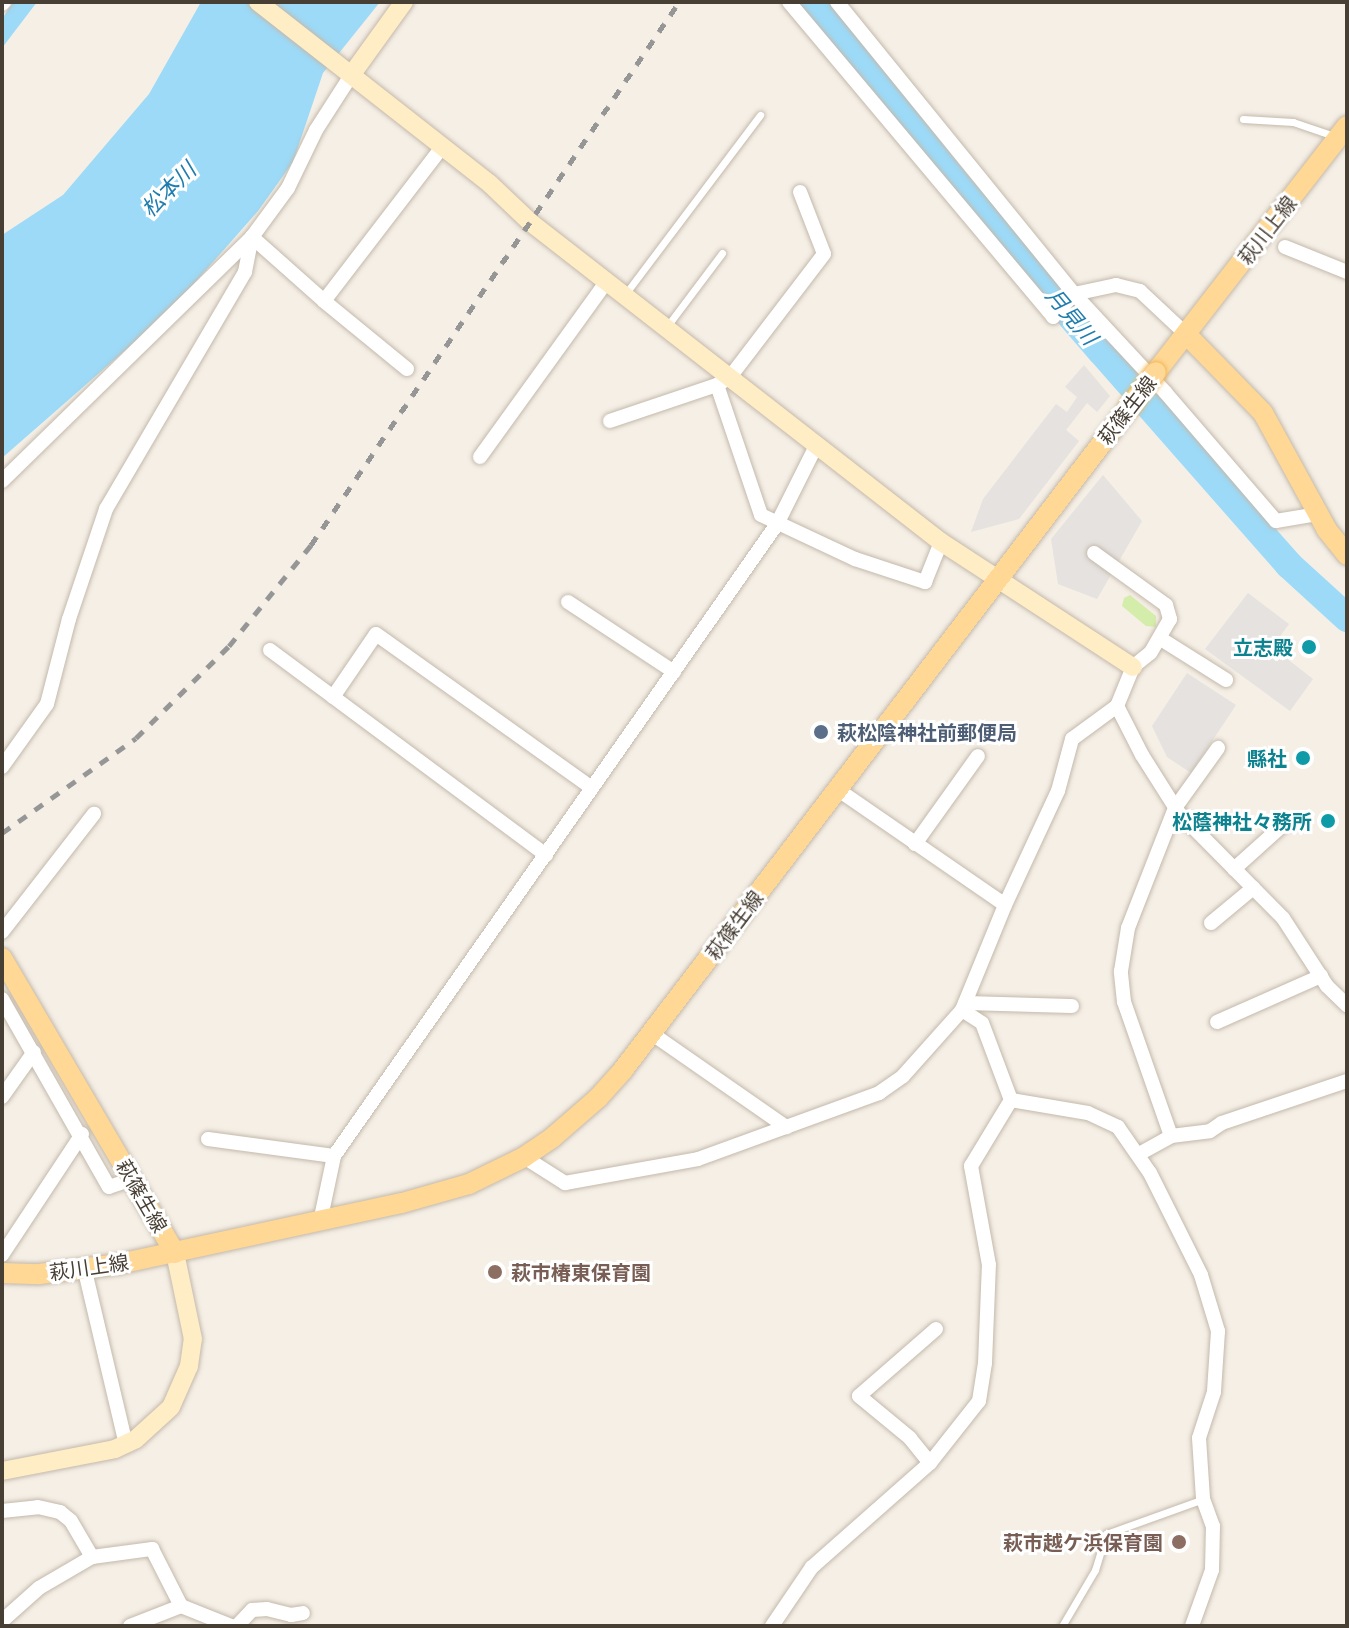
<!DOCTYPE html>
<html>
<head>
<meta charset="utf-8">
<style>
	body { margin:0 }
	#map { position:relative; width:1349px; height:1628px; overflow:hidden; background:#f5efe6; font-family:"Open Sans","Noto Sans JP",sans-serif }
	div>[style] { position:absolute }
	.green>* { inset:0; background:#d4edaa }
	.parking>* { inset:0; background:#e5e2df }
	.water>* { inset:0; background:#9cdaf8 }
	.river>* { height:28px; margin:-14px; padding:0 14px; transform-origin:14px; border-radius:14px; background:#9cdaf8 }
	.roads { filter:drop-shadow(0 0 2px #c4b9ab) drop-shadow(0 0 2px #c4b9ab) }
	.lane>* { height:7px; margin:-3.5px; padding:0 3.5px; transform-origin:3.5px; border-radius:3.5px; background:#fff }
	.street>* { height:14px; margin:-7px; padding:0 7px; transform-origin:7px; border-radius:7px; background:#fff }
	.secondary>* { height:18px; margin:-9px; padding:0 9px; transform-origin:9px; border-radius:9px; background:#ffedc6 }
	.primary>* { height:20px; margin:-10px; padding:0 10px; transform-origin:10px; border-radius:10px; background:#ffd895 }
	.rail>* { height:5px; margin-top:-2.5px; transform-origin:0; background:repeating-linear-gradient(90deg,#969696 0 10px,transparent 0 20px) }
	.bridges { filter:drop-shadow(0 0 2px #f0b758) drop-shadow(0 0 2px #f0b758) }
	.primary-bridge>* { height:20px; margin:-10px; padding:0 10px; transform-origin:10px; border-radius:10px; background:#ffd895 }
	.dots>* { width:22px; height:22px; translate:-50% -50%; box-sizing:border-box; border:4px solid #fff; border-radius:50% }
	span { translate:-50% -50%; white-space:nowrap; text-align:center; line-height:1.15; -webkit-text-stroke:6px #fff; paint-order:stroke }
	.street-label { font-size:20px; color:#483f34 }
	.culture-label { font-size:20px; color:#0d838f; font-weight:700 }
	.right { translate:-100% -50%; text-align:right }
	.service-label { font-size:20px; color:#4e5e75; font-weight:700 }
	.left { translate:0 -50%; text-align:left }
	.education-label { font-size:20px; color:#785e54; font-weight:700 }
	.water-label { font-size:22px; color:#207eae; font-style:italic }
	.frame { position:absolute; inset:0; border:4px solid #483f34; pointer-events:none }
</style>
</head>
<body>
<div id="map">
	<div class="green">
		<i style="clip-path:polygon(1130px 595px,1156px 616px,1156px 627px,1146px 626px,1122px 606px,1124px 598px)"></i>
	</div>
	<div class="parking">
		<i style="clip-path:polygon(1084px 365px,1110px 396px,1097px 412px,1087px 403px,1066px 430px,1079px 441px,1019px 519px,971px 532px,983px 499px,1056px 404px,1067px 412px,1077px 397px,1065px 387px)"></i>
		<i style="clip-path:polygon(1103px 475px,1142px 521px,1097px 599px,1058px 584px,1051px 539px)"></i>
		<i style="clip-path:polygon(1248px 593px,1289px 624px,1272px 647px,1313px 679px,1290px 711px,1205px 649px)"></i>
		<i style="clip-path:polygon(1187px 673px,1236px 705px,1191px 773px,1167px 757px,1152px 726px)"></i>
	</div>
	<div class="water">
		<i style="clip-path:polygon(13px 2px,37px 2px,2px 48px,2px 19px)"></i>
		<i style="clip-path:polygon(201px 2px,380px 2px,323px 73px,293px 162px,258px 211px,169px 312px,2px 458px,2px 235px,63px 195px,149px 94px)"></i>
	</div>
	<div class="river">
		<i style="left:811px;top:2px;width:226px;rotate:51.3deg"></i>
		<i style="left:952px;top:178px;width:228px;rotate:49.3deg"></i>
		<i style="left:1101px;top:351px;width:285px;rotate:48.7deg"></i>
		<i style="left:1289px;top:565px;width:79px;rotate:42.4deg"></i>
	</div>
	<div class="roads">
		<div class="lane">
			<i style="left:1243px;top:119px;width:50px;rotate:3.4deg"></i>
			<i style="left:1293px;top:122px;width:43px;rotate:18.9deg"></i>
			<i style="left:626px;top:293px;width:223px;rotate:-53deg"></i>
			<i style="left:668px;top:325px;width:90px;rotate:-53.1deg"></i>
			<i style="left:1062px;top:1626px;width:65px;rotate:-59.5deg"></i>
			<i style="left:1095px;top:1570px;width:38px;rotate:-73deg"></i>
			<i style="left:1106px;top:1534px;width:103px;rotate:-19.8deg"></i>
		</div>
		<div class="street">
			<i style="left:789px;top:2px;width:411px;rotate:50deg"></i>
			<i style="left:1053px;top:317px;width:31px;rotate:-48deg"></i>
			<i style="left:1074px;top:294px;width:43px;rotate:-12.1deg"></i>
			<i style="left:1116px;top:285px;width:25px;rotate:14deg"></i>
			<i style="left:1140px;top:291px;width:63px;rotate:43.1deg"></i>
			<i style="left:837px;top:2px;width:376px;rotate:50.9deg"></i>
			<i style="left:1074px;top:294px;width:134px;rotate:47.1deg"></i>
			<i style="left:1165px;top:392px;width:170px;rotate:49.3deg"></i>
			<i style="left:1276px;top:521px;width:43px;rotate:-9.5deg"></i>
			<i style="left:2px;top:4px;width:3px;rotate:-45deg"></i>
			<i style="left:800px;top:192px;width:66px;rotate:68.8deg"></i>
			<i style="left:824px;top:254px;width:155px;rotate:127.4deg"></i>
			<i style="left:730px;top:377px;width:15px;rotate:148deg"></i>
			<i style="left:717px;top:385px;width:137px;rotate:71.3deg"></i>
			<i style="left:761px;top:515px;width:104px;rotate:25.1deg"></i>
			<i style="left:855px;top:559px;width:74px;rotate:18.2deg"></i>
			<i style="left:925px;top:582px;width:43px;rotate:-68.2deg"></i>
			<i style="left:252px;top:237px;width:96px;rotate:41.6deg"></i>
			<i style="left:1285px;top:247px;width:67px;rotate:22deg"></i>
			<i style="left:407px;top:369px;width:107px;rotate:-140.7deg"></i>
			<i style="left:324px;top:301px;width:195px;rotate:-52.5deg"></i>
			<i style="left:610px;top:421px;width:113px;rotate:-18.6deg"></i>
			<i style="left:480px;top:457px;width:217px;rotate:-54.2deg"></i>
			<i style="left:2px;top:481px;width:349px;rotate:-44.3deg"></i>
			<i style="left:252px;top:237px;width:61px;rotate:-53.7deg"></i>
			<i style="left:288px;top:188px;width:64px;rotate:-64.2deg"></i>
			<i style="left:316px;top:130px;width:67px;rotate:-57.3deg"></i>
			<i style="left:1094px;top:553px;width:89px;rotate:35.8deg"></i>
			<i style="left:1166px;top:605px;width:15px;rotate:74deg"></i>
			<i style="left:1170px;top:619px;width:39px;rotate:120deg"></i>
			<i style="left:1150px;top:653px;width:22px;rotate:141deg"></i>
			<i style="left:1133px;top:667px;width:42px;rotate:112.3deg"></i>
			<i style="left:1117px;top:706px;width:55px;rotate:63deg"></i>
			<i style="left:1142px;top:755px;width:67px;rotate:57.7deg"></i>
			<i style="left:1178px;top:812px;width:149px;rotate:45.3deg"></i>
			<i style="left:1283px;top:918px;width:81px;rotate:57.1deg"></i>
			<i style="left:1327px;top:986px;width:28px;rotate:44deg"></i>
			<i style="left:568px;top:602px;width:127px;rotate:33.4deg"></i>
			<i style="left:1161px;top:639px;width:77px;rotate:32.2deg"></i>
			<i style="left:270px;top:650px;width:344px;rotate:36.6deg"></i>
			<i style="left:333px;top:697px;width:76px;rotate:-55.7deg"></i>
			<i style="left:376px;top:634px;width:265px;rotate:35.5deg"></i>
			<i style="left:2px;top:767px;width:77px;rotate:-54.5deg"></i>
			<i style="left:47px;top:704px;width:88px;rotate:-75.5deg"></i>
			<i style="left:69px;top:619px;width:116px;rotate:-71.4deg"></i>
			<i style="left:106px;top:509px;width:275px;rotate:-59.6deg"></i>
			<i style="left:245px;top:272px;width:36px;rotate:-79deg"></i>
			<i style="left:837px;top:789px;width:204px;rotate:34.6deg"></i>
			<i style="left:915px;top:844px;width:108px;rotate:-54.4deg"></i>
			<i style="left:1234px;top:869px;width:69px;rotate:-42deg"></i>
			<i style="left:1211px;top:923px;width:55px;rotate:-39.8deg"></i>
			<i style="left:2px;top:932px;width:150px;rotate:-52.1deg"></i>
			<i style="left:2px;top:999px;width:216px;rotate:60.4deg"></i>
			<i style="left:109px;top:1187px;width:24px;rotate:-19deg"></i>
			<i style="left:965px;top:1003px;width:107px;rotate:1.6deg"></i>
			<i style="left:1217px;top:1022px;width:114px;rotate:-23.9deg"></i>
			<i style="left:651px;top:1033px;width:165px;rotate:34.8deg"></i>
			<i style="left:2px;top:1097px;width:55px;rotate:-54.6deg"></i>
			<i style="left:1011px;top:1100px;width:78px;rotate:9.6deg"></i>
			<i style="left:1088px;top:1113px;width:33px;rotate:25deg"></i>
			<i style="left:1118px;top:1127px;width:56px;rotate:55.2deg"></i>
			<i style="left:1150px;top:1173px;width:114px;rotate:63.4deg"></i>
			<i style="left:1201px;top:1275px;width:59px;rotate:73.1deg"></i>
			<i style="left:1218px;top:1331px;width:61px;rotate:93.8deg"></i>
			<i style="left:1214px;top:1392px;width:48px;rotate:108.1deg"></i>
			<i style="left:1199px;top:1438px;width:61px;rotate:86.2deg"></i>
			<i style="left:1203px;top:1499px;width:29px;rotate:70deg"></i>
			<i style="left:1213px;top:1526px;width:44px;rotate:91.3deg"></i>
			<i style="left:1212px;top:1570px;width:59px;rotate:109.7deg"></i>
			<i style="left:1171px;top:1136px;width:142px;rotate:-109.3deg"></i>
			<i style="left:1124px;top:1002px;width:31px;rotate:-96deg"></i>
			<i style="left:1121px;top:971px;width:44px;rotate:-80.8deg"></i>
			<i style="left:1128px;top:928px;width:129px;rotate:-68.6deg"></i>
			<i style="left:1175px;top:808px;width:74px;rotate:-54.4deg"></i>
			<i style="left:208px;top:1139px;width:127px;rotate:7.7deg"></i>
			<i style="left:1139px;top:1154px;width:37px;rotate:-29deg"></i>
			<i style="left:1171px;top:1136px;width:39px;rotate:-7deg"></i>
			<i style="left:1210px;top:1131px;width:14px;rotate:-34deg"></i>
			<i style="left:1222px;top:1123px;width:132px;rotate:-18.6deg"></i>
			<i style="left:524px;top:1157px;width:49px;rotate:32.4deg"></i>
			<i style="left:565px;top:1183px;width:135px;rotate:-10.2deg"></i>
			<i style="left:698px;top:1159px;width:193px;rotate:-20deg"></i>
			<i style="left:879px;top:1093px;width:29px;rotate:-35deg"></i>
			<i style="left:903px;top:1076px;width:89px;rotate:-48.2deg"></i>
			<i style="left:962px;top:1010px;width:113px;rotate:-67.7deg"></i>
			<i style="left:1005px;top:905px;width:126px;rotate:-65.1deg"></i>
			<i style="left:1058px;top:791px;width:54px;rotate:-74.9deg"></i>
			<i style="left:1072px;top:739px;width:56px;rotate:-36.3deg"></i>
			<i style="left:320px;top:1222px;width:67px;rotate:-78deg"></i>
			<i style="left:334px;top:1156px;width:772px;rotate:-54.97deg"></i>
			<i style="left:777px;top:524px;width:87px;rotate:-63.4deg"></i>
			<i style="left:2px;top:1255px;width:145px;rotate:-56.5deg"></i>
			<i style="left:84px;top:1267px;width:182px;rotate:76.7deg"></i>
			<i style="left:930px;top:1463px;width:32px;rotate:-129deg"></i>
			<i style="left:910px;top:1438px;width:66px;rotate:-140.5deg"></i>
			<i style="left:859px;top:1396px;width:102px;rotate:-41deg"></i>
			<i style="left:2px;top:1511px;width:36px;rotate:-6deg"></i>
			<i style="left:38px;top:1507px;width:23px;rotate:13deg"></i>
			<i style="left:60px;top:1512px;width:14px;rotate:39deg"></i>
			<i style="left:71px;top:1521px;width:42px;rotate:59.7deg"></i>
			<i style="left:92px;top:1557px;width:61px;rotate:149.7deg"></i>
			<i style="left:39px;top:1588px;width:50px;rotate:138.3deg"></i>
			<i style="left:92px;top:1557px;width:61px;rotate:-7.6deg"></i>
			<i style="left:152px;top:1549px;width:64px;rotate:63deg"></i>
			<i style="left:130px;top:1626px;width:55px;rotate:-21.4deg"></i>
			<i style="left:181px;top:1606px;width:54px;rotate:21.8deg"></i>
			<i style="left:237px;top:1626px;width:22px;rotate:-47deg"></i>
			<i style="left:252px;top:1610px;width:15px;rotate:-4deg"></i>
			<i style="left:267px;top:1609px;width:25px;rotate:14deg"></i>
			<i style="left:291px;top:1615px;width:12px;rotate:-9deg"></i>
			<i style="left:772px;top:1626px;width:71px;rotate:-55.9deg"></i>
			<i style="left:812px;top:1567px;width:157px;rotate:-41.4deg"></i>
			<i style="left:930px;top:1463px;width:79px;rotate:-51.7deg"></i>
			<i style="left:979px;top:1401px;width:38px;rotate:-81deg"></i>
			<i style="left:985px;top:1363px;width:98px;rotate:-87.7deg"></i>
			<i style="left:989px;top:1265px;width:101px;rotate:-100.3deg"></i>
			<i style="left:971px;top:1166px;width:77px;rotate:-58.8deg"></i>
			<i style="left:1011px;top:1100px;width:82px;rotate:-110.6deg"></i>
			<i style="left:982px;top:1023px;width:24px;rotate:-147deg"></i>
		</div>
		<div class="secondary">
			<i style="left:258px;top:2px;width:295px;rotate:38.1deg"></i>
			<i style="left:490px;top:184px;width:55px;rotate:43.5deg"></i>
			<i style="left:530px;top:222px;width:521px;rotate:37.9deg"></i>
			<i style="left:941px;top:542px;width:229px;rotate:33.1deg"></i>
			<i style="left:352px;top:74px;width:89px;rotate:-54.2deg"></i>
			<i style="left:2px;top:1471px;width:115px;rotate:-11deg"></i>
			<i style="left:115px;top:1449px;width:23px;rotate:-25deg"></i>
			<i style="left:136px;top:1439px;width:47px;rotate:-42.4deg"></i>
			<i style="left:171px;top:1407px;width:45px;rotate:-66.3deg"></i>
			<i style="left:189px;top:1366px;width:27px;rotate:-82deg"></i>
			<i style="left:193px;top:1339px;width:88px;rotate:-101.8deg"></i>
		</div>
		<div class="primary">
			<i style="left:1186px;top:334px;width:110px;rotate:45.7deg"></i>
			<i style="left:1263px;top:413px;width:133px;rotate:61.3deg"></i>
			<i style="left:1327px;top:530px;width:32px;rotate:51deg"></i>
			<i style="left:1156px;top:372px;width:311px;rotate:-52.2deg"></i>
			<i style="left:2px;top:958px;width:342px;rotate:59.6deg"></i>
			<i style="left:2px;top:1273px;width:37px;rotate:2deg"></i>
			<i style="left:39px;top:1274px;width:81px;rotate:-7.1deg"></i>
			<i style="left:119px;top:1264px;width:289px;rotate:-12.2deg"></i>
			<i style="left:402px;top:1203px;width:70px;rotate:-15.8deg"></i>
			<i style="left:469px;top:1184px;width:61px;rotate:-26.1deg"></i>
			<i style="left:524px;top:1157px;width:34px;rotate:-34deg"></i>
			<i style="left:552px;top:1138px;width:61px;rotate:-41deg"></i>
			<i style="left:598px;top:1098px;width:38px;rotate:-48deg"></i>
			<i style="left:623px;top:1070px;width:837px;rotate:-52.62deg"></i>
		</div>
	</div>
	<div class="rail">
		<i style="left:2px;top:833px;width:164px;rotate:-35.3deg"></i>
		<i style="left:136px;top:738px;width:131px;rotate:-44.7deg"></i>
		<i style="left:229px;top:646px;width:130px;rotate:-50.9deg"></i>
		<i style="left:311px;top:545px;width:656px;rotate:-55.87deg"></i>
	</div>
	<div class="bridges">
		<div class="primary-bridge">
			<i style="left:1131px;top:405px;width:41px;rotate:-52.9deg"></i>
		</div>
	</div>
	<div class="dots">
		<i style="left:1309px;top:647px;background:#0f9aa8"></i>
		<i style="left:821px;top:732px;background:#5c6f8a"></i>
		<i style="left:1303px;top:758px;background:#0f9aa8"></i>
		<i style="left:1328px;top:821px;background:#0f9aa8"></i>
		<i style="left:495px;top:1272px;background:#8d6e63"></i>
		<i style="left:1179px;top:1542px;background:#8d6e63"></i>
	</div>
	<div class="street-label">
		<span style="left:1267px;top:230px;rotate:-52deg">萩川上線</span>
		<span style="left:1127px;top:410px;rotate:-52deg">萩篠生線</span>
		<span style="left:734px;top:925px;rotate:-53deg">萩篠生線</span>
		<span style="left:142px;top:1196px;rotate:60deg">萩篠生線</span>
		<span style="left:89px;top:1267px;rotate:-8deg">萩川上線</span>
	</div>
	<div class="culture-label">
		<span class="right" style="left:1293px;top:647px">立志殿</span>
		<span class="right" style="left:1287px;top:758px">縣社</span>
		<span class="right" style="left:1312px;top:821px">松蔭神社々務所</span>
	</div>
	<div class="service-label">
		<span class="left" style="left:837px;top:732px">萩松陰神社前郵便局</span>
	</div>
	<div class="education-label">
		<span class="left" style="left:511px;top:1272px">萩市椿東保育園</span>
		<span class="right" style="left:1163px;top:1542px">萩市越ケ浜保育園</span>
	</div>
	<div class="water-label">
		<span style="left:168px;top:189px;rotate:-45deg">松本川</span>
		<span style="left:1072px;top:316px;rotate:50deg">月見川</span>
	</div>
	<div class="frame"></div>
</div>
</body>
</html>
